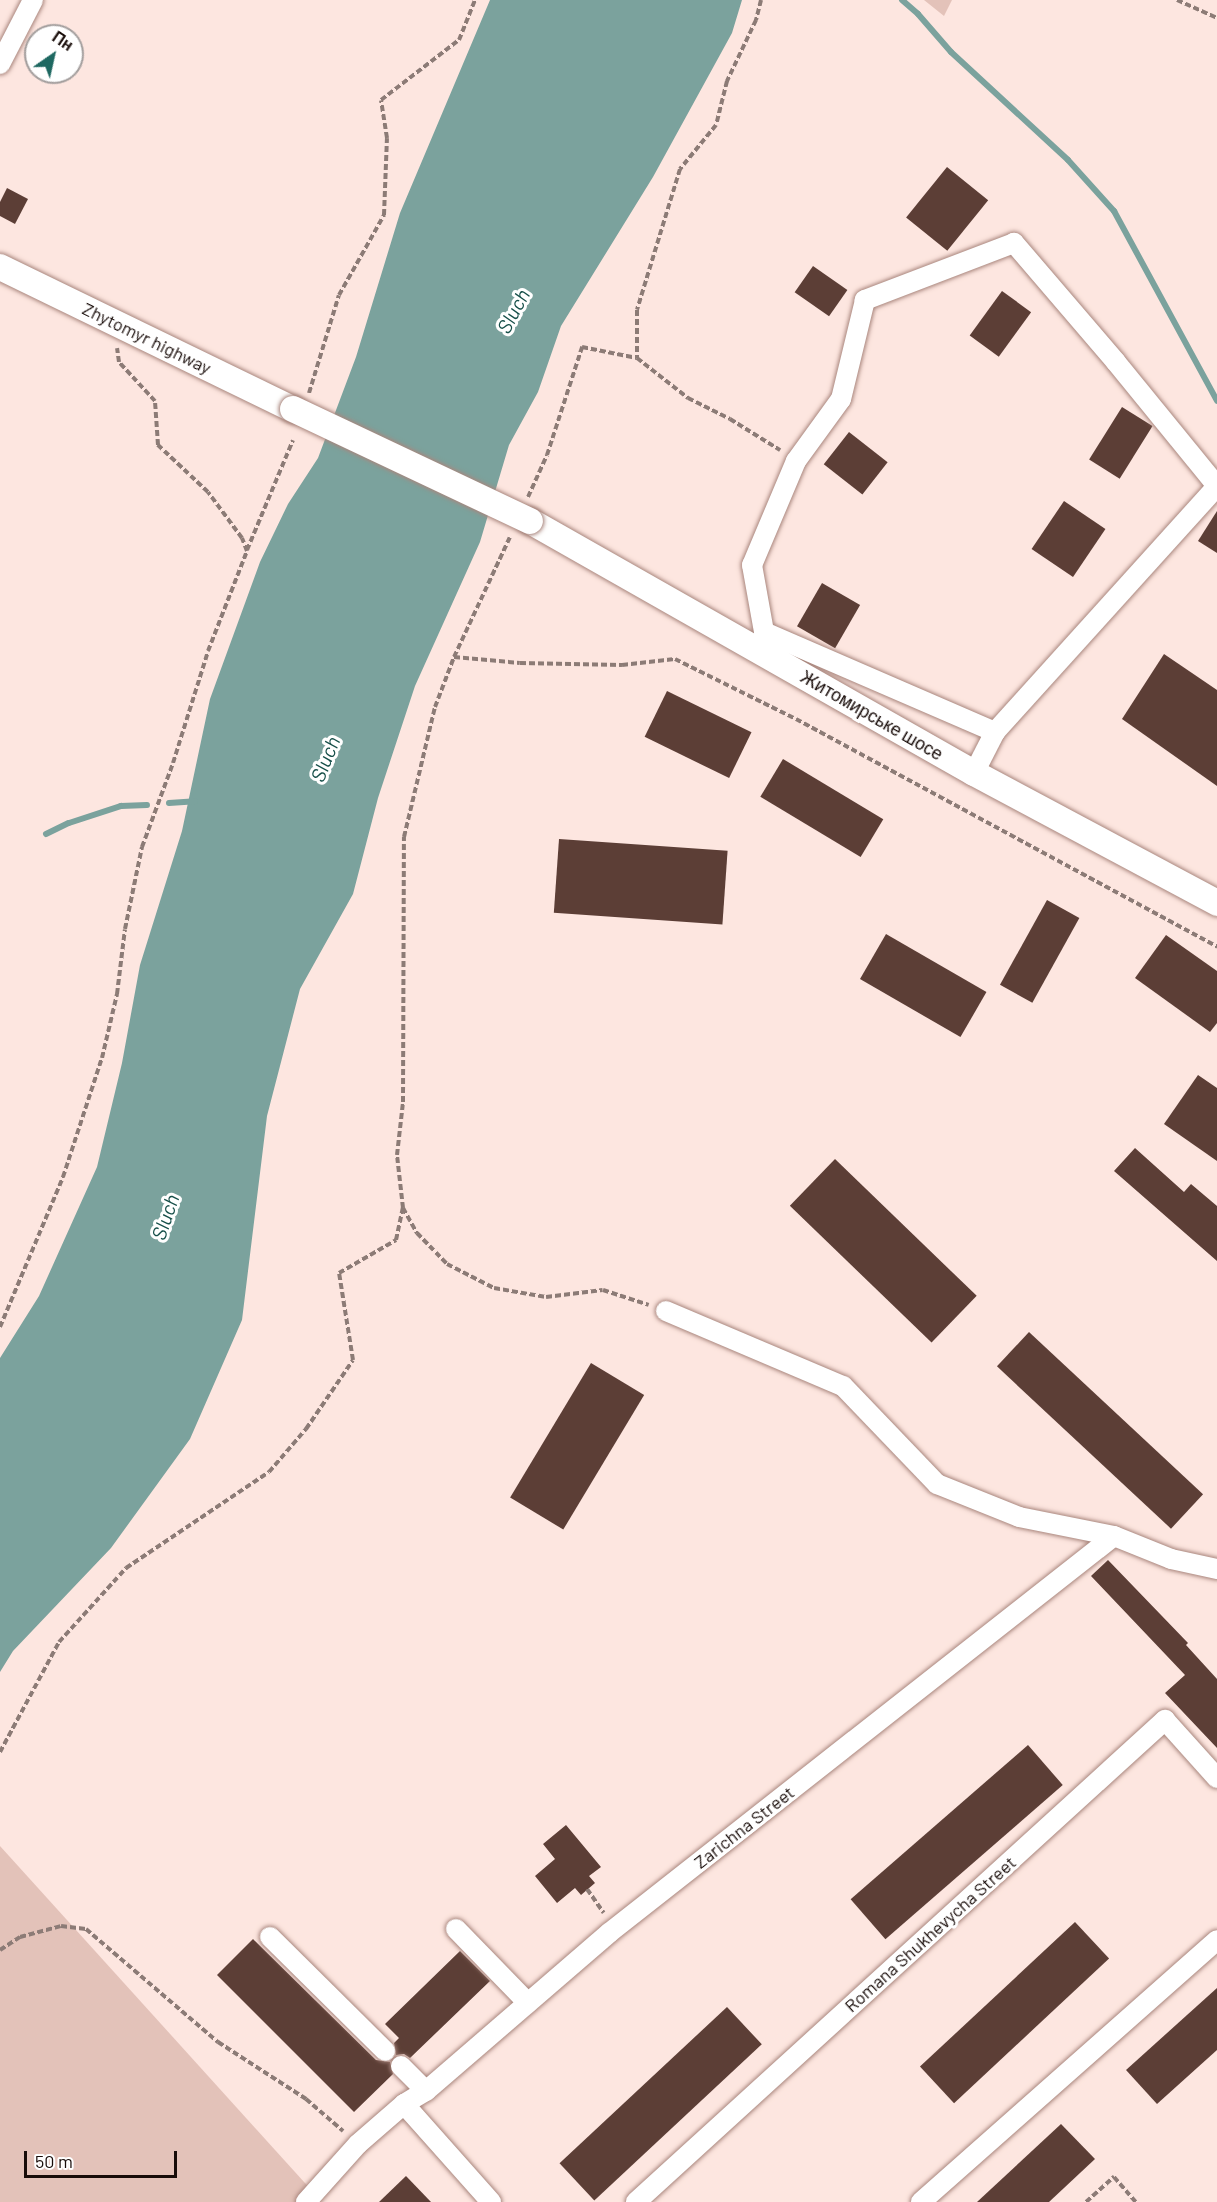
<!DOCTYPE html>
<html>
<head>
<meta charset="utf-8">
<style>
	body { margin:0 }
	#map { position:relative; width:1217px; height:2202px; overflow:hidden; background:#fde6e0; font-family:Barlow,sans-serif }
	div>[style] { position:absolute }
	.green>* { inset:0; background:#e3c2b9 }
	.water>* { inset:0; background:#7ba29d }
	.stream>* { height:6px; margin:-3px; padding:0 3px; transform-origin:3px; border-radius:3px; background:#7ba29d }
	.building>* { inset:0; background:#5c3e36; transform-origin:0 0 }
	.path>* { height:4px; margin-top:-2px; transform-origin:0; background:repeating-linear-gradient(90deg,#8c7b76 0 6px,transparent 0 9px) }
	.roads { filter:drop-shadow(0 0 2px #a9867d) drop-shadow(0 0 2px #a9867d) }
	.minor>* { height:20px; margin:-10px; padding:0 10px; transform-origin:10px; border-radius:10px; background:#fff }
	.major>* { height:26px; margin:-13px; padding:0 13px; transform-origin:13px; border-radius:13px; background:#fff }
	.bridges { filter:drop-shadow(0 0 2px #a9867d) drop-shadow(0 0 2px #a9867d) }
	.major-bridge>* { height:26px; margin:-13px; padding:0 13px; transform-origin:13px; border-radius:13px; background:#fff }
	span { translate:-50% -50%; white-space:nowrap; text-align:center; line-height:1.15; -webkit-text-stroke:6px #fff; paint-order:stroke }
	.street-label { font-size:18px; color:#180c09 }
	.water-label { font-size:20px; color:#164f49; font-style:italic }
	.north { position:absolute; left:24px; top:24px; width:60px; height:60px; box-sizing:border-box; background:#fff; border:2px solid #a39e9d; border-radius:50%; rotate:34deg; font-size:16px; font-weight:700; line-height:24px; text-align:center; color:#180c09 }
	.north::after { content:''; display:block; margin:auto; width:21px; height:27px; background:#1e6861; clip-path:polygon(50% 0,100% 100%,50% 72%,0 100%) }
	.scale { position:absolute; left:24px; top:2151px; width:153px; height:27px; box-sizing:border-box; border:3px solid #180c09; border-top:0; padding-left:8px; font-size:18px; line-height:21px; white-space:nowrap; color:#180c09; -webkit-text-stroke:4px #fff; paint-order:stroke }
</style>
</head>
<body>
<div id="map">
	<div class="green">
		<i style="clip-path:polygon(924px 0,952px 0,944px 16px)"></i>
		<i style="clip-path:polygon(0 1846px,314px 2193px,306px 2202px,0 2202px)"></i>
	</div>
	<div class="water">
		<i style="clip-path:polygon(490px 0,742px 0,732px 33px,653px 177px,561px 326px,538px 392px,509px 445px,480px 542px,415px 686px,378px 798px,353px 894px,300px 989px,267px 1116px,242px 1320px,190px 1439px,111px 1548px,13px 1651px,0 1672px,0 1358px,39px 1296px,97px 1167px,122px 1063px,140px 965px,182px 831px,210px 699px,260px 562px,288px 504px,318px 458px,356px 357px,400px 213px)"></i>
	</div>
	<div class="stream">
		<i style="left:902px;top:0;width:21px;rotate:41deg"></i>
		<i style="left:918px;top:14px;width:50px;rotate:49deg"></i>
		<i style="left:951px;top:52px;width:159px;rotate:42.7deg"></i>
		<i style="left:1068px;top:160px;width:69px;rotate:48deg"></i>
		<i style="left:1114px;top:211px;width:216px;rotate:61.5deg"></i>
		<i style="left:169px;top:803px;width:26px;rotate:-4deg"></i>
		<i style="left:46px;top:834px;width:25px;rotate:-26deg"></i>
		<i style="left:69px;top:823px;width:55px;rotate:-18.1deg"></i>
		<i style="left:121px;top:806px;width:26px;rotate:-2deg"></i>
	</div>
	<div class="building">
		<i style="left:947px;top:167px;width:53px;height:65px;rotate:39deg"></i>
		<i style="clip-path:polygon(7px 188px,28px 199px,15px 224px,0 216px,0 202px)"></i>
		<i style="left:813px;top:266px;width:42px;height:32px;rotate:35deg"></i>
		<i style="left:1002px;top:291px;width:36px;height:55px;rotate:36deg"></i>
		<i style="left:1122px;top:407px;width:36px;height:62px;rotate:32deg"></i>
		<i style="left:849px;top:432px;width:49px;height:41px;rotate:38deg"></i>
		<i style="left:1064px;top:501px;width:50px;height:58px;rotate:34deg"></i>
		<i style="clip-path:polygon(1217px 511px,1217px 553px,1198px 541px)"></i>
		<i style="left:822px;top:583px;width:44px;height:50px;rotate:30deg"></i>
		<i style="clip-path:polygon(1164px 654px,1217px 690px,1217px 786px,1122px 719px)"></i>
		<i style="left:667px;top:691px;width:94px;height:51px;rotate:26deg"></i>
		<i style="left:783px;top:759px;width:117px;height:44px;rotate:31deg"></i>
		<i style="left:559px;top:839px;width:169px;height:74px;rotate:4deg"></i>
		<i style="left:1047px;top:900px;width:37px;height:97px;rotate:29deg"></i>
		<i style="left:886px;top:934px;width:116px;height:52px;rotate:30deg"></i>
		<i style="clip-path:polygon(1166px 935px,1217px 971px,1217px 1023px,1210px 1032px,1135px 978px)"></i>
		<i style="clip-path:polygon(1198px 1075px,1217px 1088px,1217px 1161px,1164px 1124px)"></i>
		<i style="clip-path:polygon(1135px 1148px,1184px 1192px,1191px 1184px,1217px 1206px,1217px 1261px,1114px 1171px)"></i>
		<i style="left:835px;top:1159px;width:197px;height:65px;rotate:44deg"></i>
		<i style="left:1029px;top:1332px;width:238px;height:47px;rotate:43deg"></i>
		<i style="left:591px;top:1363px;width:62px;height:157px;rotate:31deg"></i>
		<i style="clip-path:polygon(1108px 1560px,1188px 1643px,1186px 1645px,1217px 1679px,1217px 1748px,1165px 1693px,1185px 1675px,1091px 1576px)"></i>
		<i style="left:1028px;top:1745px;width:53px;height:235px;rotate:49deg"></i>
		<i style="clip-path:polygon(566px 1825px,601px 1867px,589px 1876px,595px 1883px,581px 1895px,575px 1888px,557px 1903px,535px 1876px,555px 1859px,543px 1844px)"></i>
		<i style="left:1075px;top:1922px;width:50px;height:212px;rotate:47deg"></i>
		<i style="clip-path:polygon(253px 1939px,376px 2060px,390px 2062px,393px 2074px,354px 2112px,217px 1975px)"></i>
		<i style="clip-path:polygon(460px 1951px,490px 1981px,410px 2058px,404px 2054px,396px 2055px,394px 2043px,399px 2038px,385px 2024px)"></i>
		<i style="clip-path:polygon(1217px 1988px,1217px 2050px,1157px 2104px,1126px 2070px)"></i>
		<i style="left:727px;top:2007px;width:51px;height:229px;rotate:47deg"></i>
		<i style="clip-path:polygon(1061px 2124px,1095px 2159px,1049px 2202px,977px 2202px)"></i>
		<i style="clip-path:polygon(406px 2176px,431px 2202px,379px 2202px)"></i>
	</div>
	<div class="path">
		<i style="left:761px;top:0;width:21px;rotate:104deg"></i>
		<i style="left:756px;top:20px;width:68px;rotate:115.4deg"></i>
		<i style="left:727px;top:81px;width:45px;rotate:104deg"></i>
		<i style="left:716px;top:125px;width:57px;rotate:129.3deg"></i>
		<i style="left:680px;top:169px;width:147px;rotate:107deg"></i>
		<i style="left:637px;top:310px;width:48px;rotate:90deg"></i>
		<i style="left:637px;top:358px;width:65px;rotate:38.1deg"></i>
		<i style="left:688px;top:398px;width:47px;rotate:26.6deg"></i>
		<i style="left:730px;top:419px;width:59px;rotate:31.8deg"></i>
		<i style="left:1177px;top:0;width:44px;rotate:24.2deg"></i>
		<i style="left:309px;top:393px;width:102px;rotate:-73deg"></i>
		<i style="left:339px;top:295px;width:92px;rotate:-60.6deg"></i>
		<i style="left:384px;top:215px;width:77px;rotate:-87.8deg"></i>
		<i style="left:387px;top:138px;width:38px;rotate:-99deg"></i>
		<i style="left:381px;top:100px;width:98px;rotate:-37.6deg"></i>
		<i style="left:459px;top:40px;width:43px;rotate:-68.2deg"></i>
		<i style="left:528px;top:497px;width:46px;rotate:-65.7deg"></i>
		<i style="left:547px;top:455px;width:114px;rotate:-72deg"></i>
		<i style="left:582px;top:347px;width:56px;rotate:11.3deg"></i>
		<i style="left:247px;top:550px;width:119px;rotate:-67.3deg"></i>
		<i style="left:454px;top:657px;width:66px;rotate:5.2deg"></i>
		<i style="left:520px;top:663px;width:102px;rotate:1.1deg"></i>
		<i style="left:622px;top:665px;width:53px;rotate:-6.5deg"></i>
		<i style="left:675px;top:659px;width:135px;rotate:26.4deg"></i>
		<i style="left:796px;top:719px;width:479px;rotate:28.4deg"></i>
		<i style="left:403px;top:1208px;width:29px;rotate:61deg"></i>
		<i style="left:417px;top:1233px;width:43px;rotate:45.9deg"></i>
		<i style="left:447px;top:1264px;width:53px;rotate:27.1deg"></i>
		<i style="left:494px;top:1288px;width:53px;rotate:9.8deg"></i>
		<i style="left:546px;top:1297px;width:57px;rotate:-7deg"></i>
		<i style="left:603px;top:1290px;width:48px;rotate:18.1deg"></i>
		<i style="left:0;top:1327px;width:163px;rotate:-67.2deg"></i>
		<i style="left:63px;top:1177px;width:125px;rotate:-71.9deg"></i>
		<i style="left:102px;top:1058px;width:66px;rotate:-76.8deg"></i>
		<i style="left:117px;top:994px;width:65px;rotate:-83deg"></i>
		<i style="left:125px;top:929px;width:84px;rotate:-78.3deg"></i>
		<i style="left:142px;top:847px;width:90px;rotate:-69.7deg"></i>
		<i style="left:173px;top:763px;width:117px;rotate:-72.6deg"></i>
		<i style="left:208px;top:651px;width:107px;rotate:-68.7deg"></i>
		<i style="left:247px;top:551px;width:14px;rotate:-111deg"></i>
		<i style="left:242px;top:538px;width:57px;rotate:-126.5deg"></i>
		<i style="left:208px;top:492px;width:69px;rotate:-136.8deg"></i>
		<i style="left:158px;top:445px;width:44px;rotate:-93.9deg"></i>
		<i style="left:155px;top:401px;width:53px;rotate:-132.7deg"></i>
		<i style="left:119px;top:362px;width:14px;rotate:-98deg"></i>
		<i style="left:0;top:1752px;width:125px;rotate:-61.8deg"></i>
		<i style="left:59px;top:1642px;width:100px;rotate:-47.8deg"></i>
		<i style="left:126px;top:1568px;width:172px;rotate:-33.9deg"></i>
		<i style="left:269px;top:1472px;width:57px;rotate:-49.3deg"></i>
		<i style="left:306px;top:1429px;width:83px;rotate:-55.7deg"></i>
		<i style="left:353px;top:1360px;width:88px;rotate:-99.1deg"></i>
		<i style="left:339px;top:1273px;width:66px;rotate:-30.1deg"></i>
		<i style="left:396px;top:1240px;width:33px;rotate:-78deg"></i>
		<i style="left:403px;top:1208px;width:53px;rotate:-96.5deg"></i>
		<i style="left:397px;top:1155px;width:53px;rotate:-83.5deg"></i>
		<i style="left:403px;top:1102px;width:265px;rotate:-89.8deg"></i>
		<i style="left:404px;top:837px;width:134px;rotate:-76.6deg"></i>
		<i style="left:435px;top:707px;width:53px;rotate:-69.2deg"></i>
		<i style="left:454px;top:657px;width:132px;rotate:-65deg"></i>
		<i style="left:587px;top:1889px;width:29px;rotate:55deg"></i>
		<i style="left:0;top:1950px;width:24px;rotate:-33deg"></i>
		<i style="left:20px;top:1937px;width:42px;rotate:-15deg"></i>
		<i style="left:61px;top:1926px;width:25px;rotate:7deg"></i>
		<i style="left:86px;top:1929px;width:174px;rotate:40.6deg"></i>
		<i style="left:218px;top:2042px;width:105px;rotate:32.9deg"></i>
		<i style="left:306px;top:2099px;width:49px;rotate:40.9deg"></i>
		<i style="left:1086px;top:2202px;width:38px;rotate:-42deg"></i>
		<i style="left:1114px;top:2177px;width:33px;rotate:49deg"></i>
	</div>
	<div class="roads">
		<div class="minor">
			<i style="left:0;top:64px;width:72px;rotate:-62.7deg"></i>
			<i style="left:974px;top:773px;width:46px;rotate:-62.9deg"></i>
			<i style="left:995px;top:732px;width:331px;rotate:-47.9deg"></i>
			<i style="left:1217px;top:486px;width:160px;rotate:-129.2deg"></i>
			<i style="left:1116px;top:362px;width:157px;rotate:-130.6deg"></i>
			<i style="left:1014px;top:243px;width:160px;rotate:159.1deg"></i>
			<i style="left:865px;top:300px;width:102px;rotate:103.6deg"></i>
			<i style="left:841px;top:399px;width:77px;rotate:126deg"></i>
			<i style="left:796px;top:461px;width:113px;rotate:112.9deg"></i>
			<i style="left:752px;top:565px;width:68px;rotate:79.8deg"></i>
			<i style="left:764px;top:632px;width:252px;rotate:23.4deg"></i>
			<i style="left:666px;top:1311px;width:192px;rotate:23deg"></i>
			<i style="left:843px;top:1386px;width:136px;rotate:46.2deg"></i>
			<i style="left:937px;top:1484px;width:88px;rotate:21.9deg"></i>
			<i style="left:1019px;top:1517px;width:97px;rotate:11.3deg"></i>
			<i style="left:456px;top:1929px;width:103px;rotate:45.8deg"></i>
			<i style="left:270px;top:1937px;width:162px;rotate:44.7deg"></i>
			<i style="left:401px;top:2066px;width:35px;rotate:45deg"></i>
			<i style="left:404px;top:2104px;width:131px;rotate:48.4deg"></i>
			<i style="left:306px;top:2202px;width:78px;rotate:-48.1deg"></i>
			<i style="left:358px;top:2144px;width:61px;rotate:-41deg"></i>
			<i style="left:404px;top:2104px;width:26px;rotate:-31deg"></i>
			<i style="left:426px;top:2091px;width:242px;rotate:-40.8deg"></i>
			<i style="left:609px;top:1933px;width:642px;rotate:-38.17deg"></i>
			<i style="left:1114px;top:1536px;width:61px;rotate:22deg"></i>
			<i style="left:1171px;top:1559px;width:47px;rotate:12.3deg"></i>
			<i style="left:636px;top:2202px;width:716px;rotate:-42.34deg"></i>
			<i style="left:1165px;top:1720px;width:78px;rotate:48.1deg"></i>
			<i style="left:921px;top:2202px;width:395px;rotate:-41.5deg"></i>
		</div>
		<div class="major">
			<i style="left:0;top:267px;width:326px;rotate:25.9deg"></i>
			<i style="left:530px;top:521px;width:511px;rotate:29.58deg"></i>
			<i style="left:974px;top:773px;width:276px;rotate:28.1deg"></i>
		</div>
	</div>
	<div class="bridges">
		<div class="major-bridge">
			<i style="left:293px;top:409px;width:262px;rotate:25.3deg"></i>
		</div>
	</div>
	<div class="street-label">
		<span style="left:147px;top:338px;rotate:26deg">Zhytomyr highway</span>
		<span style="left:872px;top:715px;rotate:30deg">Житомирське шосе</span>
		<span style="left:744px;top:1827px;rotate:-38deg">Zarichna Street</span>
		<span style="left:930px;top:1934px;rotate:-42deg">Romana Shukhevycha Street</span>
	</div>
	<div class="water-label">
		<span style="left:513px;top:311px;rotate:-62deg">Sluch</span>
		<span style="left:325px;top:759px;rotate:-68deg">Sluch</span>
		<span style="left:165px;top:1217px;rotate:-71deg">Sluch</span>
	</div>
	<div class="north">Пн</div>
	<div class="scale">50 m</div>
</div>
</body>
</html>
